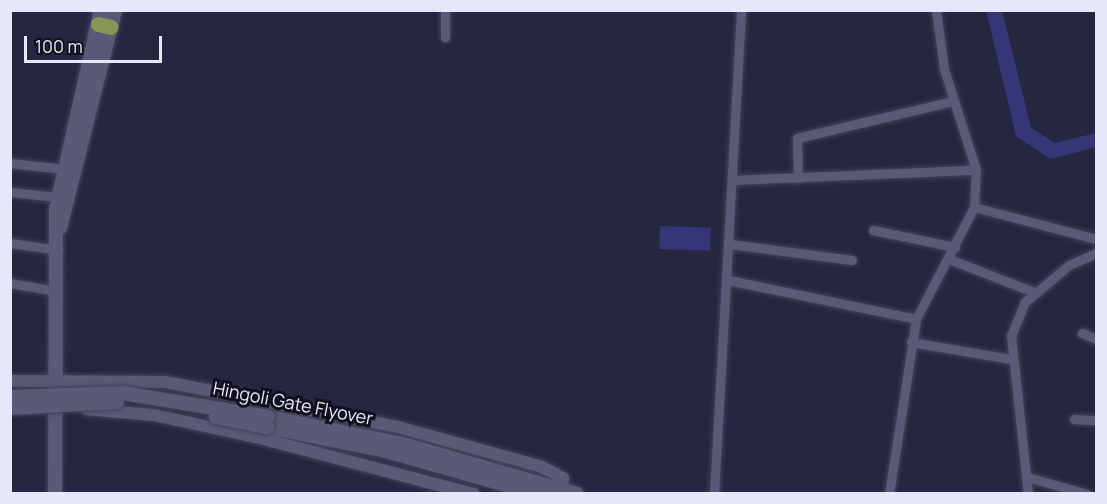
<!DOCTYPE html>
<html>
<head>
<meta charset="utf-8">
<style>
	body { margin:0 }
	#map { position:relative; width:1107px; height:504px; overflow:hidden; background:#252740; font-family:Manrope,sans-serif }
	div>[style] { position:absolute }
	.building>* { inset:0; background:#373578; transform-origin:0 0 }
	.roads { filter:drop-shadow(0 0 2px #434359) drop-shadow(0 0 2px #434359) }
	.minor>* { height:9px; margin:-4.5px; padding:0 4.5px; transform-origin:4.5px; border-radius:4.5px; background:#585a77 }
	.tertiary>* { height:12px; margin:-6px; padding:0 6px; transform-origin:6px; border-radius:6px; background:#585a77 }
	.secondary>* { height:14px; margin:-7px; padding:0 7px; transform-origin:7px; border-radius:7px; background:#585a77 }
	.primary>* { height:15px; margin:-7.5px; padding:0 7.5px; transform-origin:7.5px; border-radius:7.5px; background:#879454 }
	.bridges { filter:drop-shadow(0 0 2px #434359) drop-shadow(0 0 2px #434359) }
	.secondary-bridge>* { height:14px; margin:-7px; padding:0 7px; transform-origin:7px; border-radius:7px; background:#585a77 }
	span { translate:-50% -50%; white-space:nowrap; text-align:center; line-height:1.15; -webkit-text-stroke:6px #10111c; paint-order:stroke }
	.street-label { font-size:18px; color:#e6e8f9 }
	.frame { position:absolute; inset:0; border:12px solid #e6e8f9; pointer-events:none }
	.scale { position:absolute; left:24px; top:36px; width:138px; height:27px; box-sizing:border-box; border:3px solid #e6e8f9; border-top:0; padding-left:8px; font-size:18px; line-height:21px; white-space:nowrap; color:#e6e8f9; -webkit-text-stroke:4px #10111c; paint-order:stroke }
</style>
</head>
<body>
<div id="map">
	<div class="building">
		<i style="clip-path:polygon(986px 10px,1002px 10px,1031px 128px,1055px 143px,1096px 133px,1096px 147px,1050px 159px,1016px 136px)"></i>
		<i style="left:660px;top:226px;width:51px;height:23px;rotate:2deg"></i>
	</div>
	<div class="roads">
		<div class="minor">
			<i style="left:445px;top:10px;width:27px;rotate:90deg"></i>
			<i style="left:10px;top:163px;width:54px;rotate:6.3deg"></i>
			<i style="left:798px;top:178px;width:40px;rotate:-91.4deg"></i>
			<i style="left:797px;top:138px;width:161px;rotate:-13.3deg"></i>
			<i style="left:733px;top:180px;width:243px;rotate:-2.4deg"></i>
			<i style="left:10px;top:192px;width:47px;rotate:6.1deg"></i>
			<i style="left:974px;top:207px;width:126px;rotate:14.7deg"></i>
			<i style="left:873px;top:230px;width:84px;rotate:11.7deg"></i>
			<i style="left:10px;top:243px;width:49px;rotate:8.1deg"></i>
			<i style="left:730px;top:244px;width:123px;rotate:7.5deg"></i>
			<i style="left:949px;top:259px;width:93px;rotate:21.3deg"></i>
			<i style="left:728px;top:280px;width:192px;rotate:11.7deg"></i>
			<i style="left:10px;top:283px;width:47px;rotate:9.9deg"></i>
			<i style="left:1082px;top:333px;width:15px;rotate:23deg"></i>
			<i style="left:911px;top:342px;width:100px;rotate:9.7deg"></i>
			<i style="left:1074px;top:419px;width:22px;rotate:3deg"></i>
			<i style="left:1027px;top:477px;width:62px;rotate:15.8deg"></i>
			<i style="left:714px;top:494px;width:485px;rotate:-86.8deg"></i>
			<i style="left:889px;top:494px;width:177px;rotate:-81.2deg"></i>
			<i style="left:916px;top:319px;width:126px;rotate:-62.6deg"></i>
			<i style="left:974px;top:207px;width:37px;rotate:-87deg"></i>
			<i style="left:976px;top:170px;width:106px;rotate:-107.6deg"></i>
			<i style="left:944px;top:69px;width:60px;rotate:-97.7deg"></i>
			<i style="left:1028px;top:494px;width:159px;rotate:-96.1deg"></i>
			<i style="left:1011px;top:336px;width:37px;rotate:-68deg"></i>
			<i style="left:1025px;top:302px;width:57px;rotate:-40.1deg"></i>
			<i style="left:1069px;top:265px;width:30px;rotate:-24deg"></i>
		</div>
		<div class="tertiary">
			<i style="left:10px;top:381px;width:155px;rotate:0.4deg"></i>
			<i style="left:165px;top:382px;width:237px;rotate:10.9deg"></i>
			<i style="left:398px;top:427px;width:149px;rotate:15.5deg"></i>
			<i style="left:542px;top:467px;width:24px;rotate:28deg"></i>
			<i style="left:563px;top:478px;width:16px;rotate:94deg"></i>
			<i style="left:86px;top:409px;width:68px;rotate:5deg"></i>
			<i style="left:154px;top:415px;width:108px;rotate:12.2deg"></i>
			<i style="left:260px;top:438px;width:221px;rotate:14.7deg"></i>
		</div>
		<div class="secondary">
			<i style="left:60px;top:228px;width:225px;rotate:-75.8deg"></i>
			<i style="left:268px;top:417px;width:138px;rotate:11.3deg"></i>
			<i style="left:403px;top:444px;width:181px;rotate:16deg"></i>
			<i style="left:267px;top:427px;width:121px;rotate:11.4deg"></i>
			<i style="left:386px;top:451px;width:158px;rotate:15.8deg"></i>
			<i style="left:55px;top:494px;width:285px;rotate:-89.8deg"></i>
			<i style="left:56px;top:209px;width:204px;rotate:-77.3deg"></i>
		</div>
		<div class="primary">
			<i style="left:98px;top:24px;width:13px;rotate:13deg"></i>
		</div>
	</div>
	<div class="bridges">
		<div class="secondary-bridge">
			<i style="left:10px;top:397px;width:113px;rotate:-2deg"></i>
			<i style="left:123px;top:393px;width:147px;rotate:9.4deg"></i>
			<i style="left:10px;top:408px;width:107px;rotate:-3.2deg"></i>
			<i style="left:216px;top:417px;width:52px;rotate:11.1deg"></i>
		</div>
	</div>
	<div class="street-label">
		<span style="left:293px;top:403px;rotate:11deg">Hingoli Gate Flyover</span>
	</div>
	<div class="frame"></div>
	<div class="scale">100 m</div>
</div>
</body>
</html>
